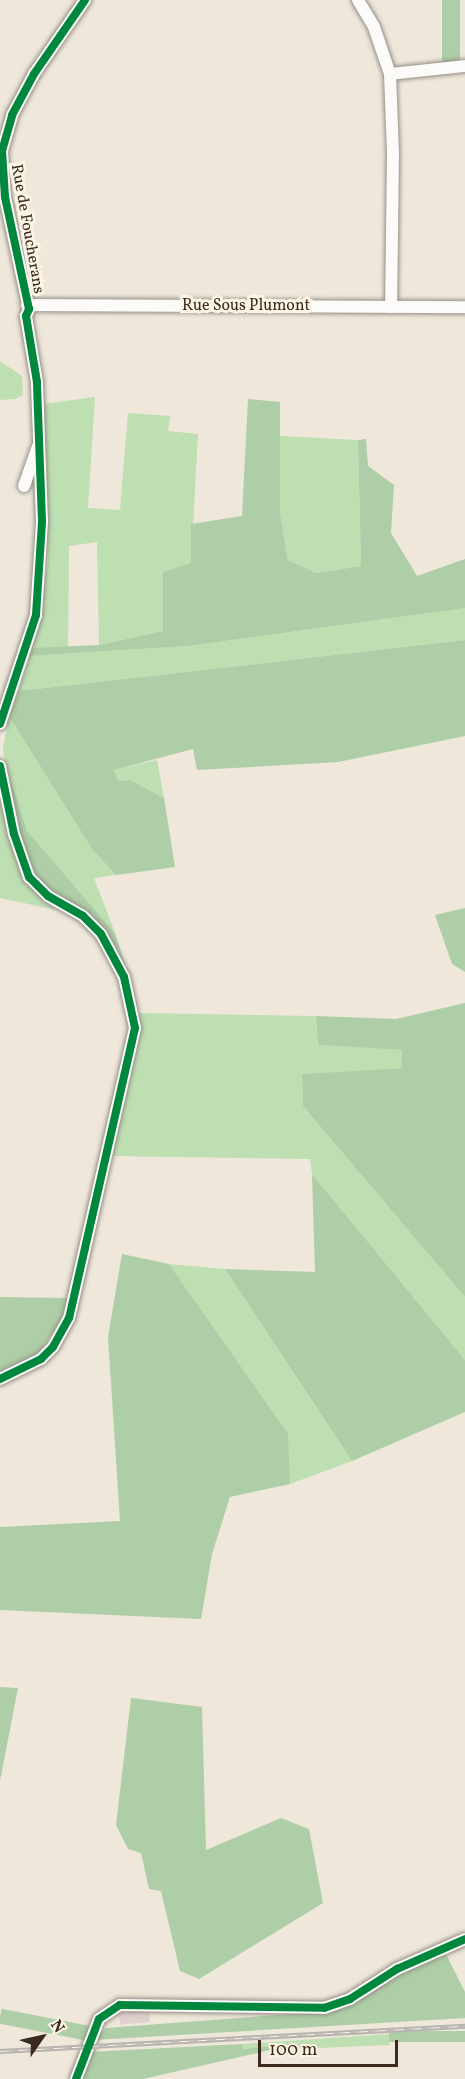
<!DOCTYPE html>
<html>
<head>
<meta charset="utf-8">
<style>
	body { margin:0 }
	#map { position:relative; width:465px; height:2079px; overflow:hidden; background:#eee7da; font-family:Vollkorn,serif }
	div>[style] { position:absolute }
	.industrial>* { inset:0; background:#dfd0ce; transform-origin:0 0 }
	.green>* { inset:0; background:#bedfb2 }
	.forest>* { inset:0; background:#adcea6; transform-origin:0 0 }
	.roads { filter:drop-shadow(0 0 2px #959087) drop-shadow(0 0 2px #959087) }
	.minor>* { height:12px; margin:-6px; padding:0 6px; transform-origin:6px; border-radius:6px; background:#fcfbf9 }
	.rail>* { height:5px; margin-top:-2.5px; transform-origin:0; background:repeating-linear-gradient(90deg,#fcf5e5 0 9px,#b7b4b0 0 18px); box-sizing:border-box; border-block:2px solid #b7b4b0 }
	.cycleway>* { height:8px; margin:-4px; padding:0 4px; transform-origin:4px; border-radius:4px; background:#00873e }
	span { translate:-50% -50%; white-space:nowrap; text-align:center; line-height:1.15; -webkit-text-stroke:6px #fcf5e5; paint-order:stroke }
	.street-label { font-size:16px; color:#3b2a1e }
	.north { position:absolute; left:12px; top:2007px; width:60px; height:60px; -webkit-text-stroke:4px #fcf5e5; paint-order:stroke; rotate:56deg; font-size:16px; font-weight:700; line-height:24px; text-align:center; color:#3b2a1e }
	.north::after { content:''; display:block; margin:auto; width:21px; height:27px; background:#3b2a1e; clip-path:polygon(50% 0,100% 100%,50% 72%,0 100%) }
	.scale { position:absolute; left:258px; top:2040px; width:140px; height:27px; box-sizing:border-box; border:3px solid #3b2a1e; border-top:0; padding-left:8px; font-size:18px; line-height:21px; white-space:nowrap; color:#3b2a1e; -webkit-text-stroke:4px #fcf5e5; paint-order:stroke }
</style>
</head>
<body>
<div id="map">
	<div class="industrial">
		<i style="left:149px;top:2010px;width:12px;height:30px;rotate:85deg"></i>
	</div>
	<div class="green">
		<i style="clip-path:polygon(0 361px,22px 376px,23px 395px,15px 399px,0 400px)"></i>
		<i style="clip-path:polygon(95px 397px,88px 508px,120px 510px,128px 413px,170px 416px,168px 431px,198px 434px,191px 564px,163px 572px,163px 631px,99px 645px,97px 542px,69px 546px,68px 648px,32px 648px,48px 563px,43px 404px)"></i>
		<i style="clip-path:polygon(280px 436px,358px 440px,361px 566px,316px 573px,288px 560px,280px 513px)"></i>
		<i style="clip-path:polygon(465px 608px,465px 640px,19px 691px,30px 656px,188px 646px)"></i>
		<i style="clip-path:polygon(9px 716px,92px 849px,116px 875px,94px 878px,115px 933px,27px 831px,12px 783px,8px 783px,3px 749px)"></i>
		<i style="clip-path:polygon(157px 760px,164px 798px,130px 780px,118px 781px,114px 770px)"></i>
		<i style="clip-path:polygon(0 798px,22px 879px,56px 910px,0 898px)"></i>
		<i style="clip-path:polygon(139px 1013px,316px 1016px,318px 1045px,402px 1050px,402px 1068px,302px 1074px,303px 1106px,465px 1297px,465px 1360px,312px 1174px,310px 1159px,112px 1156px,132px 1070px)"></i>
		<i style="clip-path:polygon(169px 1264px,225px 1269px,352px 1461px,290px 1484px,287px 1434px)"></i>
		<i style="clip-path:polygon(389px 2034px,389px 2045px,270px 2050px,269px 2046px,243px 2049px,242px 2044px)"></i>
	</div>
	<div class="forest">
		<i style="left:442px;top:0;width:18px;height:65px"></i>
		<i style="clip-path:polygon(248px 399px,280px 402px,280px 513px,288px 560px,316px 573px,361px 566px,358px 440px,366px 439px,368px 466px,394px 485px,391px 533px,417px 576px,465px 559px,465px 608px,188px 646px,30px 656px,32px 648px,99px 645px,163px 631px,163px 572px,191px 563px,191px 524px,242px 516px)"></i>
		<i style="clip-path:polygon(465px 640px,465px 736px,338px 762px,197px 770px,193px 749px,114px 770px,118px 781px,130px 780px,164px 798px,175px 867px,116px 875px,92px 849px,9px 716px,19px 691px)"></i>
		<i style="clip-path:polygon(8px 783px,12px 783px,27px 831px,115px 933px,125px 964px,108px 934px,95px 920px,34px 879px,28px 866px)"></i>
		<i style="clip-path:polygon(465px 908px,465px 972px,452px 964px,435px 915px)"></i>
		<i style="clip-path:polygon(465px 1003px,465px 1297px,303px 1106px,302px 1074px,402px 1068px,402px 1050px,318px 1045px,316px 1016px,396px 1019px)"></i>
		<i style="clip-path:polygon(312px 1174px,465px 1360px,465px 1412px,352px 1461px,225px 1269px,315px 1272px)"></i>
		<i style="clip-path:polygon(122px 1254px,169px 1264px,288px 1434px,290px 1484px,230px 1497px,212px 1554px,201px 1619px,0 1610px,0 1527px,120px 1521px,108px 1337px)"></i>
		<i style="clip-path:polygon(0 1297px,68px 1298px,63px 1317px,38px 1355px,0 1371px)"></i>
		<i style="clip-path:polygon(0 1687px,18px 1688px,0 1781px)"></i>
		<i style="clip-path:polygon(131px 1698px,202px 1707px,206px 1850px,281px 1818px,309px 1829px,323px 1903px,199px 1979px,180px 1971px,161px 1891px,149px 1889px,141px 1853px,128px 1849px,116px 1825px)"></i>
		<i style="clip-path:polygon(446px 1954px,465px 1992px,465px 2018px,94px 2040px,106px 2028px,331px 2011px,355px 2003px,403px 1970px)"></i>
		<i style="left:90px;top:2026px;width:15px;height:90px;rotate:101deg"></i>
		<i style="left:465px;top:2031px;width:11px;height:76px;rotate:90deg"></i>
		<i style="clip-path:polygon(242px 2044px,243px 2049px,270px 2046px,270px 2050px,143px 2079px,80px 2079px,89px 2052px)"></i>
	</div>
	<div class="roads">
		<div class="minor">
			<i style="left:358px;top:0;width:31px;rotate:59deg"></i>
			<i style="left:374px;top:27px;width:50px;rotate:71.2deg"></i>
			<i style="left:390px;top:74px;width:78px;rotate:87.8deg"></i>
			<i style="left:393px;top:152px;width:155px;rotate:90.7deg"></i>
			<i style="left:390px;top:74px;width:75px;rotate:-6.1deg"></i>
			<i style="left:27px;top:305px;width:438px;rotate:0.3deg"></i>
			<i style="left:24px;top:486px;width:42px;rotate:-70.7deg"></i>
			<i style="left:0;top:724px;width:115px;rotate:-71.7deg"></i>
			<i style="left:36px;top:615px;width:94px;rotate:-86.3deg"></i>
			<i style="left:42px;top:521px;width:139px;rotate:-92.1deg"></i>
			<i style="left:37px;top:382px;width:67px;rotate:-99.5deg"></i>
			<i style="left:26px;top:316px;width:8px;rotate:-67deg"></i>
			<i style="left:29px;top:309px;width:115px;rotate:-102.1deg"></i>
			<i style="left:5px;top:197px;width:46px;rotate:-93.7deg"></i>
			<i style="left:2px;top:151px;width:37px;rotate:-74deg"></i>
			<i style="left:12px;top:115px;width:47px;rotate:-61.8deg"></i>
			<i style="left:34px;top:74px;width:90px;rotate:-55.4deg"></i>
			<i style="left:0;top:766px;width:69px;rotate:78.4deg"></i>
			<i style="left:14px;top:834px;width:46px;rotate:70.8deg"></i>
			<i style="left:29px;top:877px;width:27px;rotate:45deg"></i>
			<i style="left:48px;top:896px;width:40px;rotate:29.7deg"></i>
			<i style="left:83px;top:916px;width:25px;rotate:45deg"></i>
			<i style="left:101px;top:934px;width:49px;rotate:61.9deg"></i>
			<i style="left:124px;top:977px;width:52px;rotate:77.8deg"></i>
			<i style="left:135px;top:1028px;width:297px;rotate:102.8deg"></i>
			<i style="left:69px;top:1318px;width:33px;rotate:119deg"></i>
			<i style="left:53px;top:1347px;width:17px;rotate:135deg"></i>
			<i style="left:41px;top:1359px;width:46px;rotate:154deg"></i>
			<i style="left:76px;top:2079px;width:64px;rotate:-69deg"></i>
			<i style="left:99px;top:2019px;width:25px;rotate:-34deg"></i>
			<i style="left:120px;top:2005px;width:204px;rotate:0.8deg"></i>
			<i style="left:324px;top:2008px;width:28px;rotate:-19deg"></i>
			<i style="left:350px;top:1999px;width:56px;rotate:-32.6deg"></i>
			<i style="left:397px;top:1969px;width:74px;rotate:-23.8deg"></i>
		</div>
	</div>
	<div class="rail">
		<i style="left:0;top:2051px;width:466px;rotate:-3.1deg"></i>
	</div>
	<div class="cycleway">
		<i style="left:0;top:724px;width:115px;rotate:-71.7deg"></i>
		<i style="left:36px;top:615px;width:94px;rotate:-86.3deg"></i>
		<i style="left:42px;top:521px;width:139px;rotate:-92.1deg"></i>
		<i style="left:37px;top:382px;width:67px;rotate:-99.5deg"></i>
		<i style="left:26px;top:316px;width:8px;rotate:-67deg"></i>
		<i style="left:29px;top:309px;width:115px;rotate:-102.1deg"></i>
		<i style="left:5px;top:197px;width:46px;rotate:-93.7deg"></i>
		<i style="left:2px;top:151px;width:37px;rotate:-74deg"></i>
		<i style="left:12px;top:115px;width:47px;rotate:-61.8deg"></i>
		<i style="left:34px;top:74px;width:90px;rotate:-55.4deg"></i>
		<i style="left:0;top:766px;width:69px;rotate:78.4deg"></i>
		<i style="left:14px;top:834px;width:46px;rotate:70.8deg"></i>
		<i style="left:29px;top:877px;width:27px;rotate:45deg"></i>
		<i style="left:48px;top:896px;width:40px;rotate:29.7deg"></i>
		<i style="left:83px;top:916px;width:25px;rotate:45deg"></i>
		<i style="left:101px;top:934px;width:49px;rotate:61.9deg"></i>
		<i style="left:124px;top:977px;width:52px;rotate:77.8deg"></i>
		<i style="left:135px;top:1028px;width:297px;rotate:102.8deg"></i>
		<i style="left:69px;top:1318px;width:33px;rotate:119deg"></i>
		<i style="left:53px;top:1347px;width:17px;rotate:135deg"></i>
		<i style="left:41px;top:1359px;width:46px;rotate:154deg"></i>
		<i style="left:76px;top:2079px;width:64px;rotate:-69deg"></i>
		<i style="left:99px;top:2019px;width:25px;rotate:-34deg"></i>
		<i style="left:120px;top:2005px;width:204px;rotate:0.8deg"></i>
		<i style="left:324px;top:2008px;width:28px;rotate:-19deg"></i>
		<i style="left:350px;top:1999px;width:56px;rotate:-32.6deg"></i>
		<i style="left:397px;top:1969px;width:74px;rotate:-23.8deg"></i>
	</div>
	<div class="street-label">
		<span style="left:27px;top:229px;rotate:80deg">Rue de Foucherans</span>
		<span style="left:246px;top:306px">Rue Sous Plumont</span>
	</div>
	<div class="north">N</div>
	<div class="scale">100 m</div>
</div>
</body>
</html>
